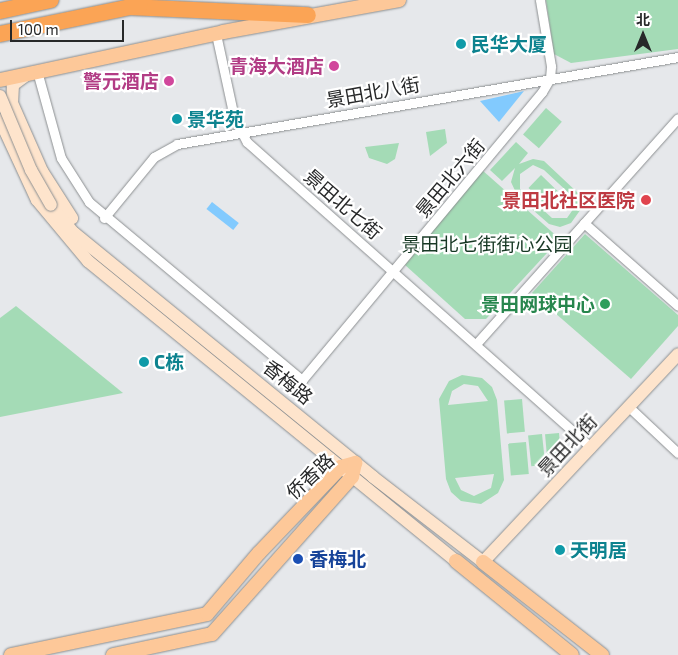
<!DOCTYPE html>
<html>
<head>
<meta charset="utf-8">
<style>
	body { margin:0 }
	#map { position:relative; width:678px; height:655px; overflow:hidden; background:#e6e8eb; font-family:"Exo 2","Noto Sans SC",sans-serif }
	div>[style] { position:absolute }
	.green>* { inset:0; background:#a4dbb6; transform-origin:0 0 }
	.water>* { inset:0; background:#82cafe; transform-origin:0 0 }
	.roads { filter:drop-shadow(0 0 1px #8c8f91) drop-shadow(0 0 1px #8c8f91) }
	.street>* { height:9px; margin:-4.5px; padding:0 4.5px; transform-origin:4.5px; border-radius:4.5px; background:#fff }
	.secondary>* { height:12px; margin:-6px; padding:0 6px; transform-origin:6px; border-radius:6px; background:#fee4cc }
	.primary>* { height:14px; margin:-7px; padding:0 7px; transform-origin:7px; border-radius:7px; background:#fdc899 }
	.highway>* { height:16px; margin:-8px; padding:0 8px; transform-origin:8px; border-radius:8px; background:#fba455 }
	.bridges { filter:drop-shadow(0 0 1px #8c8f91) drop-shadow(0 0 1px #8c8f91) }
	.secondary-bridge>* { height:12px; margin:-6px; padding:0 6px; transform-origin:6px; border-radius:6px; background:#fee4cc }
	.dots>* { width:14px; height:14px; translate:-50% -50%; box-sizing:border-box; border:2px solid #fff; border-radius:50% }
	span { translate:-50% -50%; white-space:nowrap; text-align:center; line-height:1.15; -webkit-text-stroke:4.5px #fff; paint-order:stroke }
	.culture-label { font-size:19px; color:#0d838f; font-weight:700 }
	.left { translate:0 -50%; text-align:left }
	.hotel-label { font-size:19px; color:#b23c85; font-weight:700 }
	.right { translate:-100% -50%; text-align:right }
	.street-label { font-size:19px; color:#272829 }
	.health-label { font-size:19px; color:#be3a42; font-weight:700 }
	.park-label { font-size:19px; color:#173824 }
	.leisure-label { font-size:19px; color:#27864d; font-weight:700 }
	.transit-label { font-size:19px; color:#164399; font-weight:700 }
	.north { position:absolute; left:618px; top:10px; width:50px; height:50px; -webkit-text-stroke:4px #fff; paint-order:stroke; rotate:0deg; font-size:14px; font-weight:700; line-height:20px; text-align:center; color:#272829 }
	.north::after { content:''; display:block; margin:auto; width:18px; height:22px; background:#272829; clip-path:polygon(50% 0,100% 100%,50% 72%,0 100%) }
	.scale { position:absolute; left:10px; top:20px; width:114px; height:22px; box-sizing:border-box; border:2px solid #272829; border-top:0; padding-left:6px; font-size:15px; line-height:18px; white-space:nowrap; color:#272829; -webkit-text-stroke:4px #fff; paint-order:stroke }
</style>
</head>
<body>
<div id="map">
	<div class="green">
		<i style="clip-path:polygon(546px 0,678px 0,678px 49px,571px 63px,554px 54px)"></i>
		<i style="left:546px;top:108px;width:21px;height:35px;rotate:41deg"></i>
		<i style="clip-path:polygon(445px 129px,447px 143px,430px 156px,426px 132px)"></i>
		<i style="clip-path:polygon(evenodd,516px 142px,528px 153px,519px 164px,533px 159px,544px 161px,578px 193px,581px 209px,571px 223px,560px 227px,549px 224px,518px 197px,511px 182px,515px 168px,502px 181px,490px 170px,516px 142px,533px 165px,544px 170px,572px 196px,574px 208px,567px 218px,552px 218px,520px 189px,520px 174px,533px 165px)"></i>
		<i style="clip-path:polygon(399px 143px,395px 159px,387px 164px,369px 158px,365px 147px)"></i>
		<i style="clip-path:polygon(482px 170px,560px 239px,486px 319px,465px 319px,405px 265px)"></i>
		<i style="left:541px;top:175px;width:32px;height:18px;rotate:44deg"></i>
		<i style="clip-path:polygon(585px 234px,678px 315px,678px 326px,631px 379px,532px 293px)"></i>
		<i style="clip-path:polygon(16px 306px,123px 393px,0 417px,0 318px)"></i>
		<i style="clip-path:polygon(evenodd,462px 375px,482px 378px,492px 387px,497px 400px,504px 480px,498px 493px,481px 504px,461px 501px,451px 492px,446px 479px,439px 399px,449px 381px,462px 375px,464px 384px,478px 386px,488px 401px,448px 405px,452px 391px,464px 384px,462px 375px,494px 474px,491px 488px,474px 496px,461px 490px,455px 478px,494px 474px)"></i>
		<i style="left:522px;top:399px;width:33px;height:18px;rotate:85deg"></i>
		<i style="left:559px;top:433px;width:21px;height:14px;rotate:85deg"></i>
		<i style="left:542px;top:434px;width:31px;height:14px;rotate:84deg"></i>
		<i style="left:526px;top:442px;width:32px;height:18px;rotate:85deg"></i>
	</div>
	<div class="water">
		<i style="clip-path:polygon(524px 91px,499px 122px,480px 101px)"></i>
		<i style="left:212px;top:202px;width:34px;height:9px;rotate:38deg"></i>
	</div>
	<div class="roads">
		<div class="street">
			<i style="left:216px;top:34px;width:85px;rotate:77.8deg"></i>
			<i style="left:234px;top:117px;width:28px;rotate:63deg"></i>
			<i style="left:247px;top:142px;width:460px;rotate:41.6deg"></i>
			<i style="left:37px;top:71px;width:90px;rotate:74.6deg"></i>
			<i style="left:61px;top:158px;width:52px;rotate:57.5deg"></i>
			<i style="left:89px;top:202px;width:278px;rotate:39.9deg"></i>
			<i style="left:302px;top:380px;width:375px;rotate:-50.2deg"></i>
			<i style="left:542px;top:92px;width:16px;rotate:-60deg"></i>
			<i style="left:550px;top:78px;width:12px;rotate:-85deg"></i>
			<i style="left:551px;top:66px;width:67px;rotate:-99.5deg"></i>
			<i style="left:104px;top:218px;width:79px;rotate:-50.7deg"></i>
			<i style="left:154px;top:157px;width:26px;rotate:-29deg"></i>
			<i style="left:177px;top:144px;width:508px;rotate:-9.85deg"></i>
			<i style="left:584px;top:223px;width:125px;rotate:41.4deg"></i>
			<i style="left:476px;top:344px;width:303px;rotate:-48.2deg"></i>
			<i style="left:629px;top:407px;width:67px;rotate:43.2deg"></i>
		</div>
		<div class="secondary">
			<i style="left:28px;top:74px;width:19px;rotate:144deg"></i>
			<i style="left:13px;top:85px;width:18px;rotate:93deg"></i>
			<i style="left:12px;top:103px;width:74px;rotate:66.2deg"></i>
			<i style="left:42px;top:171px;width:56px;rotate:57.4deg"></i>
			<i style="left:0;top:120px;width:88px;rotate:65.2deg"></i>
			<i style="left:37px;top:200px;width:80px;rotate:50.1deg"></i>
			<i style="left:88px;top:261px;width:475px;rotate:39.2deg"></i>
			<i style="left:51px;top:205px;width:36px;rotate:51deg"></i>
			<i style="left:74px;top:233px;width:386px;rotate:39.2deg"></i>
			<i style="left:373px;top:477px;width:139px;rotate:37.7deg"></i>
			<i style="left:483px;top:562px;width:285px;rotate:-46.8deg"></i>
		</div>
		<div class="primary">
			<i style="left:0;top:80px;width:228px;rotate:-12.1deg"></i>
			<i style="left:223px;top:32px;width:179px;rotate:-10.3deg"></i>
			<i style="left:456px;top:561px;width:149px;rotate:39deg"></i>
			<i style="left:483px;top:562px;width:151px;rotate:38deg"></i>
			<i style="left:11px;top:655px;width:200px;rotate:-11.8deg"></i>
			<i style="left:207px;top:614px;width:80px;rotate:-49.6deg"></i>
			<i style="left:259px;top:553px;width:119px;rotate:-46.4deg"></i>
			<i style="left:341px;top:467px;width:15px;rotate:-16deg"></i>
			<i style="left:113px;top:655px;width:101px;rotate:-12deg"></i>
			<i style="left:212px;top:634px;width:210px;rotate:-48.3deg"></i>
			<i style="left:352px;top:477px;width:14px;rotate:-78deg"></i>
		</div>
		<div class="highway">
			<i style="left:129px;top:7px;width:179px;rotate:2.6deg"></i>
			<i style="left:0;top:11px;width:52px;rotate:-12.2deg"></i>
			<i style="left:0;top:34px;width:143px;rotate:-11.7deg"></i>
		</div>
	</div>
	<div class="bridges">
		<div class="secondary-bridge">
			<i style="left:0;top:96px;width:80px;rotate:67.3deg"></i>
			<i style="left:31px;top:170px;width:40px;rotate:60.3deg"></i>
		</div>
	</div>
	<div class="dots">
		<i style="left:461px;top:44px;background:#0f9aa8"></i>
		<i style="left:334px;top:66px;background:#d1479c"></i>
		<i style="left:169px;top:81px;background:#d1479c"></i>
		<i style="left:177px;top:119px;background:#0f9aa8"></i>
		<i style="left:646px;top:200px;background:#e0444e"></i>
		<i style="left:605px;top:304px;background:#2e9e5b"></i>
		<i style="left:144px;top:362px;background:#0f9aa8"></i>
		<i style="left:560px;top:550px;background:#0f9aa8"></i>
		<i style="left:298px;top:559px;background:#1a4fb4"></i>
	</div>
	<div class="culture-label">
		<span class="left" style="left:471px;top:44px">民华大厦</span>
		<span class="left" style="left:187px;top:119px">景华苑</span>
		<span class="left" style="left:154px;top:362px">C栋</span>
		<span class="left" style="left:570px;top:550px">天明居</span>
	</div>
	<div class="hotel-label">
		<span class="right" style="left:324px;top:66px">青海大酒店</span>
		<span class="right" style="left:159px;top:81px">警元酒店</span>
	</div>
	<div class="street-label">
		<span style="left:373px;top:92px;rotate:-10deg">景田北八街</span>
		<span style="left:450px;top:178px;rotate:-50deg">景田北六街</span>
		<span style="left:343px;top:204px;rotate:41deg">景田北七街</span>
		<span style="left:288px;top:382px;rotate:39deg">香梅路</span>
		<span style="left:567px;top:445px;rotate:-47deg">景田北街</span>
		<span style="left:310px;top:476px;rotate:-43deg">侨香路</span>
	</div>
	<div class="health-label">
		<span class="right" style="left:635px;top:200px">景田北社区医院</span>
	</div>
	<div class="park-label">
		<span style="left:487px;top:244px">景田北七街街心公园</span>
	</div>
	<div class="leisure-label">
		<span class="right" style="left:595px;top:304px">景田网球中心</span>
	</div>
	<div class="transit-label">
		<span class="left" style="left:309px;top:559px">香梅北</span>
	</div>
	<div class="north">北</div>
	<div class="scale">100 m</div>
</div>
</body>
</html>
